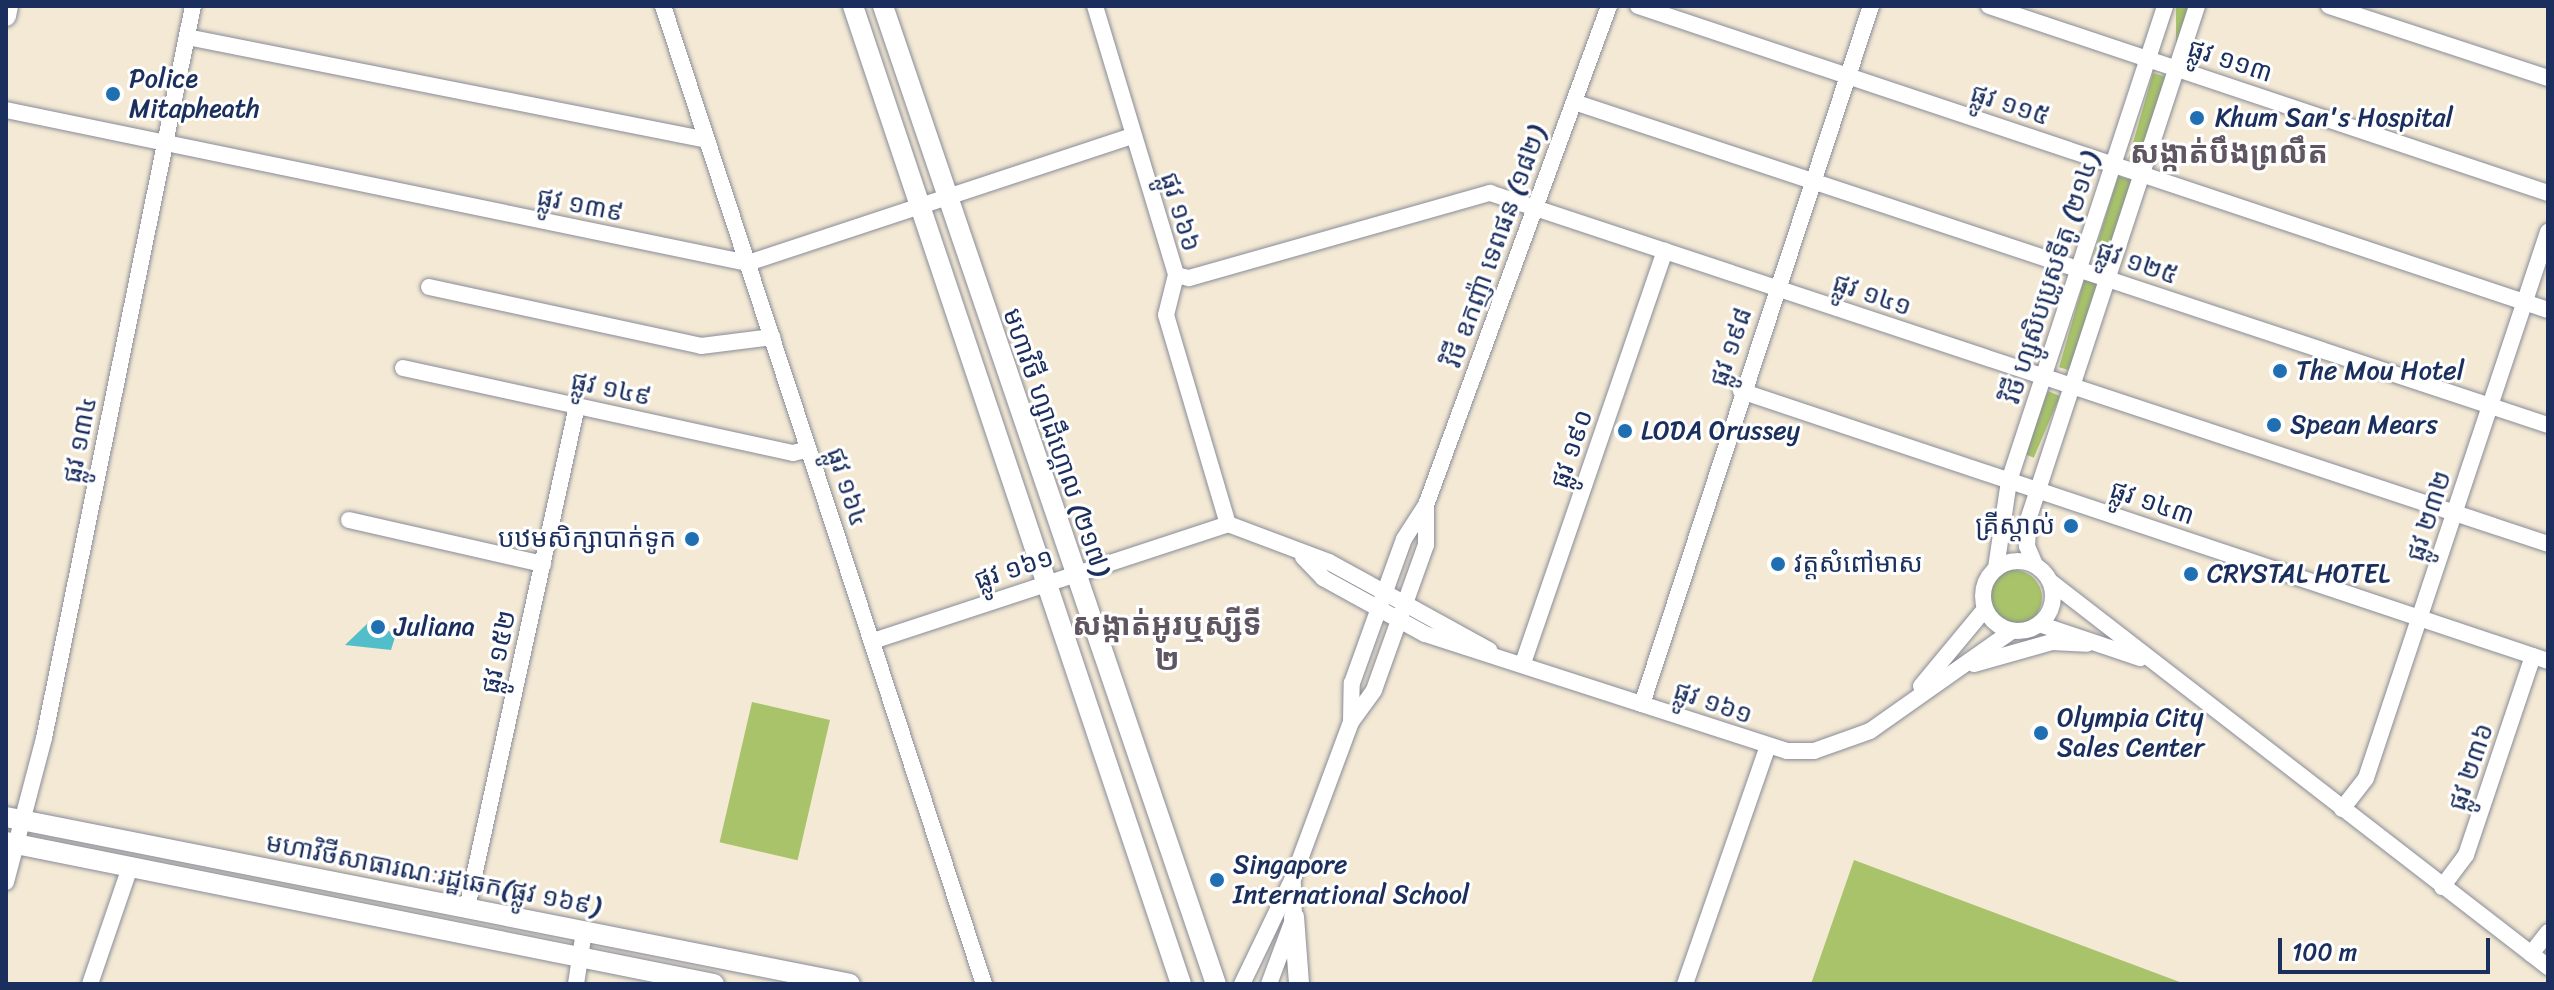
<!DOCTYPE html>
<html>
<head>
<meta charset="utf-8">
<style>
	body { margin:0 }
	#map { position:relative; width:2554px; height:990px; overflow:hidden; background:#f4e9d4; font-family:Sriracha,"Noto Sans Khmer",sans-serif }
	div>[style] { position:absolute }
	.green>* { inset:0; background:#a8c369; transform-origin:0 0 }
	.round { border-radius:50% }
	.water>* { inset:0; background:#51bec9 }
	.roads { filter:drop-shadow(0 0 2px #888c99) drop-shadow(0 0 2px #888c99) }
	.minor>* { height:16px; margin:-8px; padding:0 8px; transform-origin:8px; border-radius:8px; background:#fff }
	.minor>.ring { margin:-8px; padding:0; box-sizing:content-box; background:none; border:16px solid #fff; border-radius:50% }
	.major>* { height:20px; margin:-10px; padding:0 10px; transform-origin:10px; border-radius:10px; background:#fff }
	.dots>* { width:22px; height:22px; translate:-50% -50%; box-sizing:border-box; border:4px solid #fff; border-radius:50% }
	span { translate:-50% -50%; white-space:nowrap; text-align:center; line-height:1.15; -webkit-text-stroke:6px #fff; paint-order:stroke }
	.street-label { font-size:26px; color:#1b2f5e }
	.poi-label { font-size:26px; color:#1b2f5e }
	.left { translate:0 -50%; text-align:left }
	.right { translate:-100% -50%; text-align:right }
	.quarter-label { font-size:30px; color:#605662; font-weight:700 }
	.frame { position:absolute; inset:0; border:8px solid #1b2f5e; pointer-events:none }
	.scale { position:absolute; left:2278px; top:938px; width:212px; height:36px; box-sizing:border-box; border:4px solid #1b2f5e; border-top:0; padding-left:10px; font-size:24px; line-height:28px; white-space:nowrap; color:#1b2f5e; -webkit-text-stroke:6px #fff; paint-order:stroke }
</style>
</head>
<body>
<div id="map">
	<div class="green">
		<i style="left:2176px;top:6px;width:13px;height:49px"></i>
		<i style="left:2153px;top:73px;width:15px;height:89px;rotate:16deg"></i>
		<i style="left:2118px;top:176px;width:14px;height:83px;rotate:17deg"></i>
		<i style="left:2085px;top:277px;width:15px;height:94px;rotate:16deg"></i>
		<i style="left:2048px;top:391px;width:13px;height:67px;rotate:23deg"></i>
		<i class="round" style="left:1986px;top:570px;width:56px;height:56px"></i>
		<i style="left:752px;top:702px;width:80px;height:144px;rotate:13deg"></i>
		<i style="clip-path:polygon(1854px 860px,2185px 984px,1811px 984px)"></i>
	</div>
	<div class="water">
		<i style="clip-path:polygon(368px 623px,396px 634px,391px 650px,345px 645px)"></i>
	</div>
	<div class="roads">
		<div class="minor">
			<i style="left:663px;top:6px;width:1029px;rotate:71.83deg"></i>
			<i style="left:1095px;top:6px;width:281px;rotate:73.2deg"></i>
			<i style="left:1638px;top:6px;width:959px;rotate:18.47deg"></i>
			<i style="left:1989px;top:6px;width:589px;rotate:18.5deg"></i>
			<i style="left:2329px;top:6px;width:231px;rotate:18.2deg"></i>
			<i style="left:187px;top:37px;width:530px;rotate:11.2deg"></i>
			<i style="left:1574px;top:102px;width:1026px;rotate:18.35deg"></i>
			<i style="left:6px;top:110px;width:758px;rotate:11.65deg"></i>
			<i style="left:748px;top:263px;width:404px;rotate:-18.3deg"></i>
			<i style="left:1176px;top:275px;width:13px;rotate:13deg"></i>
			<i style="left:1189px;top:278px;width:313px;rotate:-15.8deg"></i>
			<i style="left:1490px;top:193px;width:1115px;rotate:18.35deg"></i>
			<i style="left:1176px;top:275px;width:41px;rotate:104deg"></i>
			<i style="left:1166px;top:315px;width:218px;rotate:73.5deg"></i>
			<i style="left:429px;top:287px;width:278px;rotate:12.2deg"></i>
			<i style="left:701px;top:346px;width:72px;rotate:-7.2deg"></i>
			<i style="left:403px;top:368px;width:399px;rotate:12.3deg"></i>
			<i style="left:793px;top:453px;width:16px;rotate:-14deg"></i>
			<i style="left:1741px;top:391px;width:851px;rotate:18.5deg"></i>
			<i style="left:349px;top:520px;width:199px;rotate:12.8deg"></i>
			<i style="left:1303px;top:557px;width:29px;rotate:46deg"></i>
			<i style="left:1323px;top:578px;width:116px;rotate:28.8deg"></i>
			<i style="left:1425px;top:634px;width:380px;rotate:17.9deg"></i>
			<i style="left:1787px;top:751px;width:27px"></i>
			<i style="left:1814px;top:751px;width:59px;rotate:-19.7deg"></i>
			<i style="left:1870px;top:731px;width:174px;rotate:-35.2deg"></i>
			<i class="ring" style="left:1983px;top:561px;width:54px;height:54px"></i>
			<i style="left:2035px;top:565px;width:21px;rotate:-113deg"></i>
			<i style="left:2027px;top:546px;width:29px;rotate:-86deg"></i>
			<i style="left:2029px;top:517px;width:538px;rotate:-71.8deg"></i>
			<i style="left:1996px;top:568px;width:88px;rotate:-81.5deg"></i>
			<i style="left:2009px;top:481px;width:500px;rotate:-71.8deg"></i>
			<i style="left:2051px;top:582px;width:629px;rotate:37.76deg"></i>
			<i style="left:2039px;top:624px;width:107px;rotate:18.6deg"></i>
			<i style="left:873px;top:641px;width:374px;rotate:-18.2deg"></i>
			<i style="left:1228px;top:524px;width:108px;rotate:20.6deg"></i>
			<i style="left:1329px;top:562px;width:183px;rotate:28.8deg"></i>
			<i style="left:1523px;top:663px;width:436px;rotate:-71deg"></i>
			<i style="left:1974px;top:664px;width:81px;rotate:-15.8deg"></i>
			<i style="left:2052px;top:642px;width:35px;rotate:3deg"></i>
			<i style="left:1921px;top:686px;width:100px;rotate:-50.3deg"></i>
			<i style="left:1642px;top:704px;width:735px;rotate:-71.84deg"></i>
			<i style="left:1351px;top:722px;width:39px;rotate:-89deg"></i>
			<i style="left:1352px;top:683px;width:80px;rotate:-70.2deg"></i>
			<i style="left:1379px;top:608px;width:73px;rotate:-70.1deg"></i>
			<i style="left:1404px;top:539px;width:40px;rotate:-57.1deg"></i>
			<i style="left:1426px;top:505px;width:531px;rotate:-69.86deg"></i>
			<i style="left:2342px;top:809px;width:39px;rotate:-52deg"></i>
			<i style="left:2366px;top:778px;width:576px;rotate:-71.57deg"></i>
			<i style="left:6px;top:882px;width:149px;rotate:-75.2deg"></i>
			<i style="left:44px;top:738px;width:747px;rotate:-78.49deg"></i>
			<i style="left:2442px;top:887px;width:40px;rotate:-53deg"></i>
			<i style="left:2466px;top:855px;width:210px;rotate:-71.4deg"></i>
			<i style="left:467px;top:908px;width:514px;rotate:-77.64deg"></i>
			<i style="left:2531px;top:954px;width:28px;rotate:-52deg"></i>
			<i style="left:90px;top:984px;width:124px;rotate:-71.1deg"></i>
			<i style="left:576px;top:984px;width:54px;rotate:-81.4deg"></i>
			<i style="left:1242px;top:984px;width:118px;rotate:-64.3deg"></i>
			<i style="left:1293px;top:878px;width:166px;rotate:-69.6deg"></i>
			<i style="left:1351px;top:722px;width:39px;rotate:-54deg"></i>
			<i style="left:1374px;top:690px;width:154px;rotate:-70.3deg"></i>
			<i style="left:1426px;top:545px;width:38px;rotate:-90deg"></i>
			<i style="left:1269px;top:984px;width:72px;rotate:-69.5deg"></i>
			<i style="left:1294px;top:917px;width:37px;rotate:-92deg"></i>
			<i style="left:1685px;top:984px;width:250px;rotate:-70.8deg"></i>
		</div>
		<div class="major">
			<i style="left:853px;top:6px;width:1032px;rotate:71.46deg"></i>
			<i style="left:883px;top:6px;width:1033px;rotate:71.2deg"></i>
			<i style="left:6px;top:16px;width:10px;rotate:-79deg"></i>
			<i style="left:6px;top:817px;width:860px;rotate:11.19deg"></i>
			<i style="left:6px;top:842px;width:722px;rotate:11.34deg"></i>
			<i style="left:1294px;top:917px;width:67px;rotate:85.7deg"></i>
		</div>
	</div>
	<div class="dots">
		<i style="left:113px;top:94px;background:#1f6fb2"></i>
		<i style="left:2197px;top:118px;background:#1f6fb2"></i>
		<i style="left:2280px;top:371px;background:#1f6fb2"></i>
		<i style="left:2274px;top:425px;background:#1f6fb2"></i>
		<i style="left:1625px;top:431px;background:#1f6fb2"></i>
		<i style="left:2071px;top:526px;background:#1f6fb2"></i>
		<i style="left:692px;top:539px;background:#1f6fb2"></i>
		<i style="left:1778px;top:564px;background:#1f6fb2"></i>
		<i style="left:2191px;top:574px;background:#1f6fb2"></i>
		<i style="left:378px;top:627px;background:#1f6fb2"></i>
		<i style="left:2041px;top:733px;background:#1f6fb2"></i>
		<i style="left:1217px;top:880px;background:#1f6fb2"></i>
	</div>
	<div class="street-label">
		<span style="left:2230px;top:61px;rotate:18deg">ផ្លូវ ១១៣</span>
		<span style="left:2010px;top:105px;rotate:18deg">ផ្លូវ ១១៥</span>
		<span style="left:580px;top:205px;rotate:11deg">ផ្លូវ ១៣៩</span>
		<span style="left:1180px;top:212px;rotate:73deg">ផ្លូវ ១៦៦</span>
		<span style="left:1495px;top:247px;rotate:-70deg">វិថី ឧកញ៉ា ទេពផន (១៨២)</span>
		<span style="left:2137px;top:263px;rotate:19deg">ផ្លូវ ១២៥</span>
		<span style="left:2051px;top:278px;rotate:-72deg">វិថី ហ្សូសិបប្រូសទីតូ (២១៤)</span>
		<span style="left:1872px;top:295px;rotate:19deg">ផ្លូវ ១៤១</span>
		<span style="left:1731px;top:347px;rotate:-71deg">ផ្លូវ ១៩៨</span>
		<span style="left:611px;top:389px;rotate:12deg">ផ្លូវ ១៤៩</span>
		<span style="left:80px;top:440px;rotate:-79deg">ផ្លូវ ១៣៤</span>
		<span style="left:1056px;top:442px;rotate:71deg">មហាវិថី ហ្សាដឹហ្គោល (២១៧)</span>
		<span style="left:1572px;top:449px;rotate:-71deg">ផ្លូវ ១៩០</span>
		<span style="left:847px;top:487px;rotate:72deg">ផ្លូវ ១៦៤</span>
		<span style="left:2152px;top:503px;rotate:19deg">ផ្លូវ ១៤៣</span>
		<span style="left:2429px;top:516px;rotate:-72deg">ផ្លូវ ២៣២</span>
		<span style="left:1014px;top:569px;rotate:-18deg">ផ្លូវ ១៦១</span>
		<span style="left:499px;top:652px;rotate:-78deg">ផ្លូវ ១៥២</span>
		<span style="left:1713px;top:703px;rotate:19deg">ផ្លូវ ១៦១</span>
		<span style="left:2471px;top:767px;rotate:-71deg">ផ្លូវ ២៣៦</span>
		<span style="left:433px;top:875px;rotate:11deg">មហាវិថីសាធារណៈរដ្ឋឆេក(ផ្លូវ ១៦៩)</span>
	</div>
	<div class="poi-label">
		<span class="left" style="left:129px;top:94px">Police<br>Mitapheath</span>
		<span class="left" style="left:2215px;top:118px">Khum San's Hospital</span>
		<span class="left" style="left:2296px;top:371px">The Mou Hotel</span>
		<span class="left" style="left:2290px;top:425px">Spean Mears</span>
		<span class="left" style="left:1641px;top:431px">LODA Orussey</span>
		<span class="right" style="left:2055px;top:526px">គ្រីស្តាល់</span>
		<span class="right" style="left:676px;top:539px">បឋមសិក្សាបាក់ទូក</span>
		<span class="left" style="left:1794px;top:564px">វត្តសំពៅមាស</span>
		<span class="left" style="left:2207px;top:574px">CRYSTAL HOTEL</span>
		<span class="left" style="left:394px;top:627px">Juliana</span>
		<span class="left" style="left:2057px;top:733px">Olympia City<br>Sales Center</span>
		<span class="left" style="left:1233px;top:880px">Singapore<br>International School</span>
	</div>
	<div class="quarter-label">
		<span style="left:2229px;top:153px">សង្កាត់បឹងព្រលឹត</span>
		<span style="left:1167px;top:642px">សង្កាត់អូរឬស្សីទី<br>២</span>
	</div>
	<div class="frame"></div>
	<div class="scale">100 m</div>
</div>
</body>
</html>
